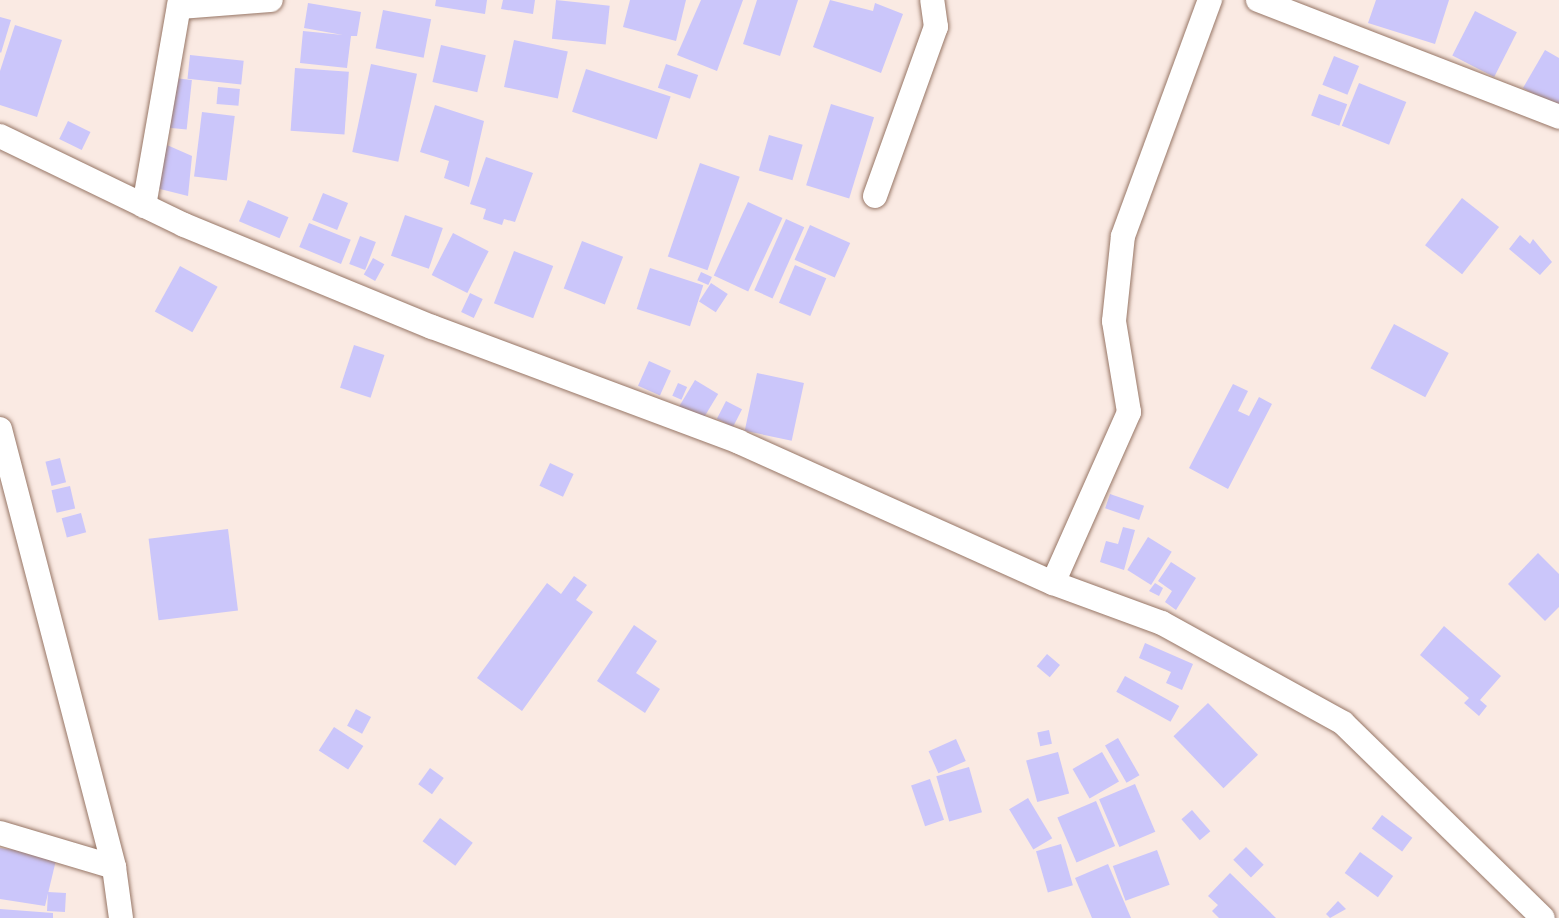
<!DOCTYPE html>
<html>
<head>
<meta charset="utf-8">
<style>
	body { margin:0 }
	#map { position:relative; width:1559px; height:918px; overflow:hidden; background:#faeae3; font-family:"Space Grotesk",sans-serif }
	div>[style] { position:absolute }
	.building>* { inset:0; background:#cbc6fa; transform-origin:0 0 }
	.roads { filter:drop-shadow(0 0 2px #977666) drop-shadow(0 0 2px #977666) }
	.minor>* { height:24px; margin:-12px; padding:0 12px; transform-origin:12px; border-radius:12px; background:#fff }
	span { translate:-50% -50%; white-space:nowrap; text-align:center; line-height:1.15; -webkit-text-stroke:6px #fff; paint-order:stroke }
</style>
</head>
<body>
<div id="map">
	<div class="building">
		<i style="clip-path:polygon(436px 0,487px 0,485px 14px,435px 6px)"></i>
		<i style="clip-path:polygon(503px 0,535px 0,533px 14px,501px 9px)"></i>
		<i style="left:556px;top:0;width:54px;height:39px;rotate:6deg"></i>
		<i style="clip-path:polygon(630px 0,686px 0,676px 41px,623px 27px)"></i>
		<i style="clip-path:polygon(701px 0,743px 0,717px 71px,677px 55px)"></i>
		<i style="clip-path:polygon(757px 0,798px 0,780px 56px,743px 44px)"></i>
		<i style="clip-path:polygon(830px 0,873px 11px,875px 3px,903px 14px,881px 73px,813px 47px)"></i>
		<i style="clip-path:polygon(1376px 0,1449px 0,1435px 44px,1368px 23px)"></i>
		<i style="clip-path:polygon(308px 3px,361px 12px,357px 36px,351px 36px,347px 68px,300px 63px,303px 31px,343px 35px,304px 28px)"></i>
		<i style="left:383px;top:10px;width:49px;height:39px;rotate:11deg"></i>
		<i style="left:1475px;top:11px;width:47px;height:50px;rotate:27deg"></i>
		<i style="clip-path:polygon(0 17px,11px 20px,1px 53px,0 52px)"></i>
		<i style="clip-path:polygon(15px 25px,62px 40px,37px 117px,0 105px,0 71px)"></i>
		<i style="left:514px;top:40px;width:55px;height:48px;rotate:12deg"></i>
		<i style="left:441px;top:45px;width:46px;height:38px;rotate:13deg"></i>
		<i style="clip-path:polygon(1545px 50px,1559px 58px,1559px 109px,1523px 88px)"></i>
		<i style="left:190px;top:55px;width:54px;height:24px;rotate:6deg"></i>
		<i style="left:1334px;top:56px;width:27px;height:31px;rotate:22deg"></i>
		<i style="left:371px;top:64px;width:47px;height:90px;rotate:12deg"></i>
		<i style="left:666px;top:64px;width:34px;height:25px;rotate:19deg"></i>
		<i style="left:295px;top:68px;width:54px;height:63px;rotate:4deg"></i>
		<i style="left:586px;top:69px;width:89px;height:45px;rotate:18deg"></i>
		<i style="left:174px;top:78px;width:18px;height:50px;rotate:6deg"></i>
		<i style="left:1359px;top:83px;width:51px;height:46px;rotate:22deg"></i>
		<i style="left:218px;top:87px;width:22px;height:17px;rotate:5deg"></i>
		<i style="left:1319px;top:94px;width:30px;height:23px;rotate:20deg"></i>
		<i style="left:831px;top:104px;width:45px;height:85px;rotate:17deg"></i>
		<i style="clip-path:polygon(435px 105px,484px 121px,469px 187px,444px 178px,449px 161px,420px 152px)"></i>
		<i style="left:202px;top:112px;width:33px;height:65px;rotate:7deg"></i>
		<i style="left:68px;top:121px;width:25px;height:20px;rotate:26deg"></i>
		<i style="left:769px;top:135px;width:35px;height:37px;rotate:16deg"></i>
		<i style="clip-path:polygon(167px 145px,192px 156px,188px 196px,156px 188px)"></i>
		<i style="clip-path:polygon(486px 157px,533px 173px,515px 222px,504px 219px,502px 225px,483px 219px,486px 209px,470px 204px)"></i>
		<i style="left:700px;top:163px;width:42px;height:99px;rotate:19deg"></i>
		<i style="left:323px;top:193px;width:27px;height:29px;rotate:22deg"></i>
		<i style="left:1462px;top:198px;width:47px;height:60px;rotate:38deg"></i>
		<i style="left:248px;top:200px;width:44px;height:23px;rotate:23deg"></i>
		<i style="left:748px;top:202px;width:38px;height:81px;rotate:25deg"></i>
		<i style="left:405px;top:215px;width:40px;height:43px;rotate:19deg"></i>
		<i style="left:786px;top:219px;width:20px;height:78px;rotate:24deg"></i>
		<i style="left:309px;top:223px;width:45px;height:26px;rotate:22deg"></i>
		<i style="left:810px;top:225px;width:44px;height:38px;rotate:24deg"></i>
		<i style="left:453px;top:233px;width:40px;height:47px;rotate:27deg"></i>
		<i style="clip-path:polygon(1520px 235px,1530px 244px,1533px 239px,1552px 262px,1540px 275px,1509px 249px)"></i>
		<i style="left:360px;top:236px;width:17px;height:30px;rotate:21deg"></i>
		<i style="left:582px;top:241px;width:44px;height:51px;rotate:21deg"></i>
		<i style="left:514px;top:251px;width:42px;height:56px;rotate:21deg"></i>
		<i style="left:373px;top:258px;width:13px;height:19px;rotate:29deg"></i>
		<i style="left:795px;top:265px;width:34px;height:41px;rotate:23deg"></i>
		<i style="left:180px;top:266px;width:43px;height:52px;rotate:29deg"></i>
		<i style="left:650px;top:268px;width:56px;height:43px;rotate:18deg"></i>
		<i style="left:701px;top:272px;width:12px;height:9px;rotate:24deg"></i>
		<i style="left:711px;top:283px;width:20px;height:22px;rotate:33deg"></i>
		<i style="left:470px;top:293px;width:14px;height:21px;rotate:25deg"></i>
		<i style="left:1394px;top:324px;width:62px;height:50px;rotate:28deg"></i>
		<i style="left:354px;top:345px;width:32px;height:45px;rotate:18deg"></i>
		<i style="left:649px;top:361px;width:24px;height:27px;rotate:24deg"></i>
		<i style="left:757px;top:373px;width:48px;height:59px;rotate:12deg"></i>
		<i style="left:695px;top:380px;width:27px;height:32px;rotate:31deg"></i>
		<i style="left:678px;top:383px;width:10px;height:14px;rotate:24deg"></i>
		<i style="clip-path:polygon(1233px 384px,1248px 391px,1238px 411px,1249px 416px,1259px 397px,1272px 404px,1228px 489px,1189px 468px)"></i>
		<i style="left:726px;top:401px;width:18px;height:20px;rotate:27deg"></i>
		<i style="left:60px;top:458px;width:25px;height:15px;rotate:76deg"></i>
		<i style="left:550px;top:463px;width:26px;height:25px;rotate:25deg"></i>
		<i style="left:70px;top:486px;width:23px;height:19px;rotate:77deg"></i>
		<i style="left:1110px;top:494px;width:36px;height:15px;rotate:19deg"></i>
		<i style="left:81px;top:513px;width:20px;height:20px;rotate:75deg"></i>
		<i style="clip-path:polygon(1123px 527px,1135px 530px,1124px 570px,1100px 562px,1106px 541px,1118px 544px)"></i>
		<i style="left:228px;top:529px;width:82px;height:80px;rotate:83deg"></i>
		<i style="left:1148px;top:537px;width:28px;height:39px;rotate:32deg"></i>
		<i style="clip-path:polygon(1538px 553px,1559px 574px,1559px 607px,1545px 621px,1508px 584px)"></i>
		<i style="clip-path:polygon(1171px 562px,1196px 578px,1176px 610px,1165px 602px,1172px 591px,1158px 581px)"></i>
		<i style="clip-path:polygon(574px 576px,587px 585px,576px 600px,593px 612px,522px 711px,477px 678px,547px 583px,561px 594px)"></i>
		<i style="clip-path:polygon(1155px 583px,1163px 588px,1159px 596px,1149px 591px)"></i>
		<i style="clip-path:polygon(634px 625px,657px 641px,636px 673px,660px 689px,645px 713px,597px 681px)"></i>
		<i style="clip-path:polygon(1444px 626px,1501px 676px,1480px 700px,1487px 706px,1479px 716px,1464px 703px,1469px 698px,1420px 655px)"></i>
		<i style="clip-path:polygon(1145px 643px,1193px 664px,1182px 690px,1166px 683px,1171px 672px,1139px 658px)"></i>
		<i style="left:1047px;top:654px;width:17px;height:16px;rotate:40deg"></i>
		<i style="left:1125px;top:676px;width:62px;height:18px;rotate:29deg"></i>
		<i style="left:1208px;top:703px;width:72px;height:48px;rotate:46deg"></i>
		<i style="left:356px;top:709px;width:17px;height:19px;rotate:28deg"></i>
		<i style="left:334px;top:727px;width:35px;height:28px;rotate:33deg"></i>
		<i style="left:1049px;top:730px;width:14px;height:12px;rotate:78deg"></i>
		<i style="left:1118px;top:738px;width:43px;height:15px;rotate:60deg"></i>
		<i style="left:956px;top:739px;width:24px;height:30px;rotate:66deg"></i>
		<i style="left:1058px;top:752px;width:43px;height:33px;rotate:75deg"></i>
		<i style="left:1102px;top:752px;width:34px;height:34px;rotate:60deg"></i>
		<i style="left:969px;top:767px;width:47px;height:34px;rotate:74deg"></i>
		<i style="left:430px;top:768px;width:17px;height:20px;rotate:36deg"></i>
		<i style="left:930px;top:779px;width:43px;height:20px;rotate:71deg"></i>
		<i style="left:1135px;top:784px;width:52px;height:39px;rotate:67deg"></i>
		<i style="left:1028px;top:798px;width:47px;height:22px;rotate:59deg"></i>
		<i style="left:1096px;top:801px;width:49px;height:42px;rotate:67deg"></i>
		<i style="left:1192px;top:810px;width:28px;height:14px;rotate:49deg"></i>
		<i style="left:1382px;top:815px;width:38px;height:17px;rotate:37deg"></i>
		<i style="left:440px;top:818px;width:41px;height:29px;rotate:37deg"></i>
		<i style="left:1061px;top:844px;width:43px;height:26px;rotate:74deg"></i>
		<i style="left:1246px;top:847px;width:25px;height:18px;rotate:45deg"></i>
		<i style="clip-path:polygon(0 848px,57px 856px,45px 906px,0 899px)"></i>
		<i style="left:1157px;top:850px;width:37px;height:47px;rotate:70deg"></i>
		<i style="left:1360px;top:852px;width:41px;height:26px;rotate:36deg"></i>
		<i style="clip-path:polygon(1108px 864px,1131px 918px,1092px 918px,1075px 878px)"></i>
		<i style="clip-path:polygon(1230px 873px,1276px 918px,1219px 918px,1212px 911px,1218px 905px,1208px 896px)"></i>
		<i style="left:48px;top:892px;width:18px;height:19px;rotate:3deg"></i>
		<i style="clip-path:polygon(1338px 901px,1346px 909px,1330px 918px,1326px 914px)"></i>
		<i style="clip-path:polygon(0 909px,53px 913px,53px 918px,0 918px)"></i>
	</div>
	<div class="roads">
		<div class="minor">
			<i style="left:1258px;top:0;width:323px;rotate:21.2deg"></i>
			<i style="left:179px;top:7px;width:92px;rotate:-4.4deg"></i>
			<i style="left:0;top:136px;width:204px;rotate:25.8deg"></i>
			<i style="left:184px;top:225px;width:268px;rotate:22.4deg"></i>
			<i style="left:432px;top:327px;width:328px;rotate:20.5deg"></i>
			<i style="left:739px;top:442px;width:344px;rotate:24.2deg"></i>
			<i style="left:1053px;top:583px;width:116px;rotate:20.2deg"></i>
			<i style="left:1162px;top:623px;width:207px;rotate:28.9deg"></i>
			<i style="left:1343px;top:723px;width:279px;rotate:44.3deg"></i>
			<i style="left:875px;top:196px;width:180px;rotate:-70.2deg"></i>
			<i style="left:936px;top:27px;width:27px;rotate:-98deg"></i>
			<i style="left:144px;top:206px;width:209px;rotate:-80.1deg"></i>
			<i style="left:0;top:429px;width:453px;rotate:75.4deg"></i>
			<i style="left:114px;top:867px;width:51px;rotate:82.2deg"></i>
			<i style="left:1053px;top:583px;width:187px;rotate:-66deg"></i>
			<i style="left:1129px;top:412px;width:92px;rotate:-99.4deg"></i>
			<i style="left:1114px;top:321px;width:85px;rotate:-84deg"></i>
			<i style="left:1123px;top:236px;width:252px;rotate:-69.8deg"></i>
			<i style="left:0;top:833px;width:119px;rotate:16.6deg"></i>
		</div>
	</div>
</div>
</body>
</html>
